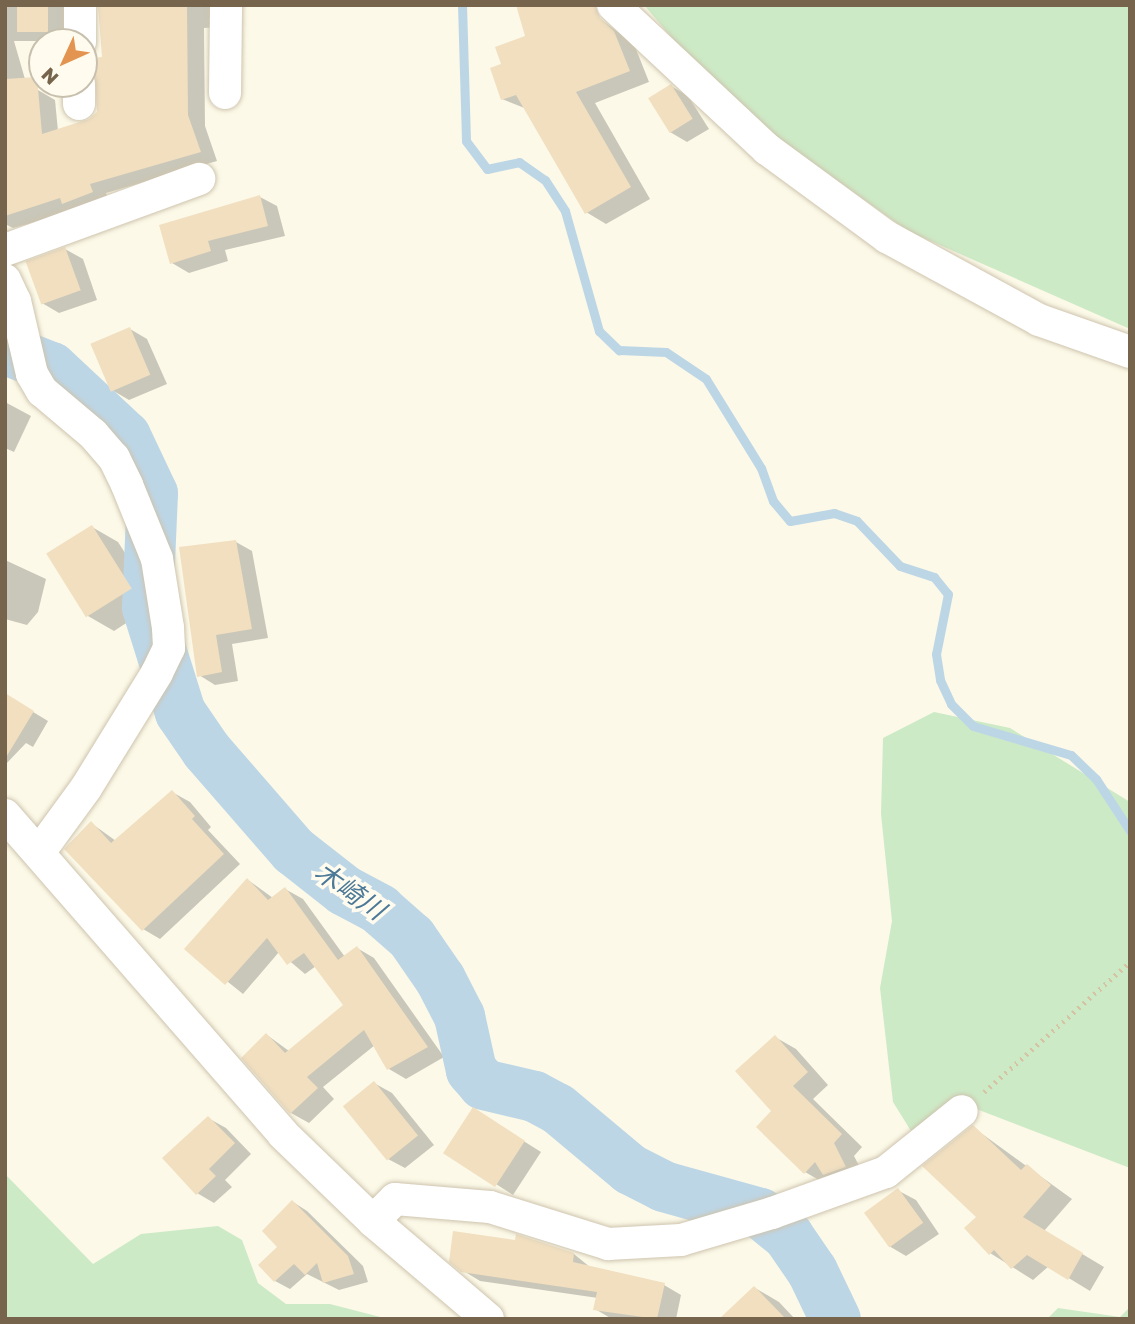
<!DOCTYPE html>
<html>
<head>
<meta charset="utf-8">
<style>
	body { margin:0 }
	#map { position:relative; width:1135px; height:1324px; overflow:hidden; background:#fcf9e8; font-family:"Golos Text","Noto Sans JP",sans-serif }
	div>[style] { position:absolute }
	.green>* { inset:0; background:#cdeac6 }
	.shadow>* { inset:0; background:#0003 }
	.stream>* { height:9px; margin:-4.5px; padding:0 4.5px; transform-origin:4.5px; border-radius:4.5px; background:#bdd6e6 }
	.river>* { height:51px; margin:-25.5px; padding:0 25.5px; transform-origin:25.5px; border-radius:25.5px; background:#bdd6e6 }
	.building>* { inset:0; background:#f1dfc0; transform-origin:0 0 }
	.path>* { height:4.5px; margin-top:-2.25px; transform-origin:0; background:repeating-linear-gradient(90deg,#d6c3a3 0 2px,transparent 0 7px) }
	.roads { filter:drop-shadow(0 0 2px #cec4ae) drop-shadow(0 0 2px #cec4ae) }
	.street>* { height:32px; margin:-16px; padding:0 16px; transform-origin:16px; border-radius:16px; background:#fff }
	span { translate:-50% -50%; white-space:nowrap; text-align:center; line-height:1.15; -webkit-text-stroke:7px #fffcef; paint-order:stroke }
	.water-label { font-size:26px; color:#4c7997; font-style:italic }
	.frame { position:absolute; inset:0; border:7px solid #76654c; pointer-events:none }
	.north { position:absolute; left:28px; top:28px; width:70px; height:70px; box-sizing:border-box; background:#fffcef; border:2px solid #c8c0ae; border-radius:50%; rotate:225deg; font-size:19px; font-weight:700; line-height:28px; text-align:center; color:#76654c }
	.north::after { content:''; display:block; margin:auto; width:24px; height:32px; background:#e39451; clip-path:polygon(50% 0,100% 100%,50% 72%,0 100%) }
</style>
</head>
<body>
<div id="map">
	<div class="green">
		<i style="clip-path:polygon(644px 5px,1130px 5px,1130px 329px,908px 231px,783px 142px,695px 65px)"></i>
		<i style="clip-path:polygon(934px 712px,1010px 728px,1130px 802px,1130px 1168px,966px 1105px,911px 1131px,893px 1102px,880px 988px,892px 921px,881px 814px,883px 738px)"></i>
		<i style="clip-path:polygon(5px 1174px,93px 1264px,141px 1234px,218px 1226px,242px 1240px,258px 1283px,286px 1304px,330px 1304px,388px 1319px,5px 1319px)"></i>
		<i style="clip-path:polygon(1130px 1307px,1130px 1319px,1047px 1319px,1058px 1308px,1120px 1317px)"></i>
	</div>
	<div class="shadow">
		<i style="clip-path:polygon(5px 5px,65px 5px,65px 41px,14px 41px,29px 93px,5px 83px)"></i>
		<i style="clip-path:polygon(100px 5px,218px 5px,219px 27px,204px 28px,205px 126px,217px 161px,106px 193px,109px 202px,13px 228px,5px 224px,5px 120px,38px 90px,55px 100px,58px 131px,90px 121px,99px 113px,104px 59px)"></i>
		<i style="clip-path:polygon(599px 18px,634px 44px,649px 82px,595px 103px,650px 199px,606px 224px,586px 212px,527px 109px,502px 99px)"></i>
		<i style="clip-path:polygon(671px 86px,688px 96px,709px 129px,687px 142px,670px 132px)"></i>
		<i style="clip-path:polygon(260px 197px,277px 206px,285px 236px,225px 250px,228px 261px,189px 273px,172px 263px)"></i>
		<i style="clip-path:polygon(65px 249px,83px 259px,97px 300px,59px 313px,42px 303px)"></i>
		<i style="clip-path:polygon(130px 329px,147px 339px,167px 384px,129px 400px,112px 390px)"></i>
		<i style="clip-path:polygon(5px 402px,31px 416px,14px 452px,5px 448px)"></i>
		<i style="clip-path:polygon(92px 527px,118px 542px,157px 603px,114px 631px,88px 616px)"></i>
		<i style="clip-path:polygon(236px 542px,252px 551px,268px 638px,232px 644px,238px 681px,215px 685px,199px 675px)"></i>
		<i style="clip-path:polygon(5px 560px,46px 579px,38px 612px,27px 625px,5px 619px)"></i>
		<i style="clip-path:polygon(5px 695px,48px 721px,33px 747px,26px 743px,6px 764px)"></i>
		<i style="clip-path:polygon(172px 792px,190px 802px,211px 827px,208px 830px,240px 864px,160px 939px,143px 929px,91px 823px,116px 841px)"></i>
		<i style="clip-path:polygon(248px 880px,273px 898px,285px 889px,303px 899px,345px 957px,357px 948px,374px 958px,444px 1057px,406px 1079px,389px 1069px,375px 1045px,323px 1087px,334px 1099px,309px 1123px,291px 1113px,243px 1058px,267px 1035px,289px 1051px,345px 1005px,316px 966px,305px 974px,279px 952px,243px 994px,187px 949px)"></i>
		<i style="clip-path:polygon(775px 1037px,796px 1049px,828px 1085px,813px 1099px,862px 1147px,854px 1156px,866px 1179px,826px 1184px,805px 1172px,774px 1111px)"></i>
		<i style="clip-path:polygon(374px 1083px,392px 1093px,434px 1145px,405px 1168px,388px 1159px)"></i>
		<i style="clip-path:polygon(208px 1118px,226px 1128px,251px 1154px,225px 1180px,232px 1187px,214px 1203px,197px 1193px)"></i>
		<i style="clip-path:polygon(490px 1120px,541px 1152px,513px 1195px,446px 1152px)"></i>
		<i style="clip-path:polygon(974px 1128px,1072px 1199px,1044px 1231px,1104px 1267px,1090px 1291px,1049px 1266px,1033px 1280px,990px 1253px,978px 1217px)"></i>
		<i style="clip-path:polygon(899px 1191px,916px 1200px,939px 1234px,906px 1256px,889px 1246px)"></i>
		<i style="clip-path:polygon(293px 1202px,307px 1211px,363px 1266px,368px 1282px,339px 1290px,307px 1274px,290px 1289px,275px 1281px)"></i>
		<i style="clip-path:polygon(574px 1254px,591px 1268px,664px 1285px,681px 1295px,676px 1319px,612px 1319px,595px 1309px,598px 1298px,480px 1281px,462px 1270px)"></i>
		<i style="clip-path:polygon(755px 1288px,779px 1302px,795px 1319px,722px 1319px)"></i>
	</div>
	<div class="stream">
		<i style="left:462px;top:5px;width:136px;rotate:88.3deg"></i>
		<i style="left:466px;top:141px;width:35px;rotate:53deg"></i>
		<i style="left:487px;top:169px;width:33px;rotate:-12deg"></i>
		<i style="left:519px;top:162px;width:32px;rotate:35deg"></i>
		<i style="left:545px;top:180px;width:37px;rotate:57deg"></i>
		<i style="left:565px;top:211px;width:125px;rotate:74.2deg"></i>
		<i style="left:599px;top:331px;width:28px;rotate:44deg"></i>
		<i style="left:619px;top:350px;width:47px;rotate:2.4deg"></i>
		<i style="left:666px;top:352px;width:48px;rotate:34deg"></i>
		<i style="left:706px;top:379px;width:105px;rotate:58.3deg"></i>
		<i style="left:761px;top:468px;width:35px;rotate:70deg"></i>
		<i style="left:773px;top:501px;width:26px;rotate:50deg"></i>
		<i style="left:790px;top:521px;width:45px;rotate:-10.3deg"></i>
		<i style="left:834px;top:513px;width:24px;rotate:19deg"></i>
		<i style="left:857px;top:521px;width:62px;rotate:46.3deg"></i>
		<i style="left:900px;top:566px;width:36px;rotate:18deg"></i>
		<i style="left:934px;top:577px;width:22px;rotate:51deg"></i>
		<i style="left:948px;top:594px;width:61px;rotate:101.3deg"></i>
		<i style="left:936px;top:654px;width:26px;rotate:81deg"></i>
		<i style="left:940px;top:680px;width:26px;rotate:65deg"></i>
		<i style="left:951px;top:704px;width:31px;rotate:45deg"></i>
		<i style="left:973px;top:726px;width:102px;rotate:16.5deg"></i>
		<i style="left:1071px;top:755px;width:35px;rotate:44deg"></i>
		<i style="left:1096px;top:779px;width:62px;rotate:56.8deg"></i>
	</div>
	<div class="river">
		<i style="left:5px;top:349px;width:49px;rotate:21.4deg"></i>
		<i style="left:51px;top:367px;width:101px;rotate:43deg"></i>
		<i style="left:125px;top:436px;width:63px;rotate:64.7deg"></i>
		<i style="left:152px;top:493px;width:114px;rotate:92.5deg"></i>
		<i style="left:147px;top:607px;width:110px;rotate:72.6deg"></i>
		<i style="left:180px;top:712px;width:46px;rotate:55.6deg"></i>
		<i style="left:206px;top:750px;width:133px;rotate:49deg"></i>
		<i style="left:293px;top:850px;width:65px;rotate:38.1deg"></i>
		<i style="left:344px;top:890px;width:40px;rotate:28deg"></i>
		<i style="left:379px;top:909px;width:43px;rotate:41.2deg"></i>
		<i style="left:411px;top:937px;width:51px;rotate:55.4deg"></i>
		<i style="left:440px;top:979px;width:42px;rotate:62.8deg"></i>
		<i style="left:459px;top:1016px;width:55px;rotate:77.5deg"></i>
		<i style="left:471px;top:1070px;width:18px;rotate:49deg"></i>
		<i style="left:483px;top:1084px;width:52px;rotate:13.2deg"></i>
		<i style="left:534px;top:1096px;width:26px;rotate:28deg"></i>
		<i style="left:557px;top:1108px;width:95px;rotate:39.9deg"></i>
		<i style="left:630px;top:1169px;width:37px;rotate:27deg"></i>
		<i style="left:663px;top:1186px;width:101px;rotate:15.6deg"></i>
		<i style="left:760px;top:1213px;width:36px;rotate:39deg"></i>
		<i style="left:788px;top:1236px;width:42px;rotate:55.6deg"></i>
		<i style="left:812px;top:1271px;width:53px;rotate:64.4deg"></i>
	</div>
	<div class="building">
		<i style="left:17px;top:5px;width:31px;height:27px"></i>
		<i style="clip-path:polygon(98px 5px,187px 5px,188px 115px,201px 152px,90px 184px,93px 192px,62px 204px,60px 198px,5px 216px,5px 79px,37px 77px,42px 134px,89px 119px,97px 112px,94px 58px,102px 57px)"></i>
		<i style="clip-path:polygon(516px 5px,595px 5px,600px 18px,614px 31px,630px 71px,576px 92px,631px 187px,585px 214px,516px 95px,501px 100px,490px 68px,501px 64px,495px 47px,525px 36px)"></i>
		<i style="left:671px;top:84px;width:41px;height:27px;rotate:58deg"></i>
		<i style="clip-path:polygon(260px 195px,268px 226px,208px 241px,211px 251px,170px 264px,159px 225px)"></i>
		<i style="left:65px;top:247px;width:46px;height:42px;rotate:70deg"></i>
		<i style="left:130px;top:327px;width:52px;height:43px;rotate:67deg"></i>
		<i style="left:92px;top:525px;width:75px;height:54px;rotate:58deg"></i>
		<i style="clip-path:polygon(236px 540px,252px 629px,216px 635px,222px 672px,197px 677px,179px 547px)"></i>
		<i style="clip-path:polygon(5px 693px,34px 711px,5px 759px)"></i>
		<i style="clip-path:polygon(172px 790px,195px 816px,192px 819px,224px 854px,142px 931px,64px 849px,91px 821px,111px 843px)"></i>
		<i style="clip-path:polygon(247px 878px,268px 900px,285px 887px,338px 960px,357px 946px,428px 1047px,387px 1070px,364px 1030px,307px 1077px,318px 1088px,290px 1114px,241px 1058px,266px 1033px,285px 1053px,343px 1005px,304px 953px,287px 965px,267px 938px,225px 985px,184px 949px)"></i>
		<i style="clip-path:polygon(775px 1035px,808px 1072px,793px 1086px,842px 1134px,834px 1143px,846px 1167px,823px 1175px,815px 1162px,804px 1174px,756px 1127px,771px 1111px,735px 1071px)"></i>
		<i style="left:374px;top:1081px;width:70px;height:40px;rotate:51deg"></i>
		<i style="left:473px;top:1107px;width:62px;height:55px;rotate:33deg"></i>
		<i style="clip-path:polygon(208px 1116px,235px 1143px,209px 1169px,216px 1176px,196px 1195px,162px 1158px)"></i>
		<i style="clip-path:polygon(973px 1125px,1021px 1170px,1027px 1164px,1051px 1185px,1023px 1217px,1083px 1253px,1068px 1280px,1027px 1255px,1011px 1269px,994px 1250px,989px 1255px,964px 1228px,976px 1217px,922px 1166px)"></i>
		<i style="left:898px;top:1188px;width:43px;height:42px;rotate:54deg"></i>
		<i style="clip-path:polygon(292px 1200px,348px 1256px,354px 1274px,323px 1283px,317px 1263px,305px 1275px,294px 1264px,274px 1282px,258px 1265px,277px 1247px,262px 1231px)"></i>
		<i style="clip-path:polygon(453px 1231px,515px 1240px,516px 1234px,574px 1253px,573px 1262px,665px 1283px,657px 1319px,593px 1310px,597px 1292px,461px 1272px,449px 1262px)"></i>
		<i style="clip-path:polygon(754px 1286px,786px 1319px,719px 1319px)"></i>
	</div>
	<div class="path">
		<i style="left:984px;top:1092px;width:195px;rotate:-41.7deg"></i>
	</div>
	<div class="roads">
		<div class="street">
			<i style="left:613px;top:5px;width:211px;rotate:43.1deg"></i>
			<i style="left:767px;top:149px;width:149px;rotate:36.3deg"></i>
			<i style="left:887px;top:237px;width:173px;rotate:28.6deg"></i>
			<i style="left:1039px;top:320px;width:96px;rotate:19.4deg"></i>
			<i style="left:80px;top:42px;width:37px;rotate:-90deg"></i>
			<i style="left:225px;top:93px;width:88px;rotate:-89.3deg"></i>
			<i style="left:79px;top:104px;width:20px;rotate:-90deg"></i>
			<i style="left:5px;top:250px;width:207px;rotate:-20.1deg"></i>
			<i style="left:5px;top:280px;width:23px;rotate:65deg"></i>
			<i style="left:15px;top:301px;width:75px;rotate:76.9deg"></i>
			<i style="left:32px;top:374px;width:20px;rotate:60deg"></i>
			<i style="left:42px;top:391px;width:67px;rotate:40.1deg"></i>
			<i style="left:93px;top:434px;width:32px;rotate:49deg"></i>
			<i style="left:114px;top:458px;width:30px;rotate:64deg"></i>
			<i style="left:127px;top:485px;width:80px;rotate:67.9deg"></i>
			<i style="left:157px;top:559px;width:70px;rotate:80.9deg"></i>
			<i style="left:168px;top:628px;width:20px;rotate:87deg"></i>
			<i style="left:169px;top:648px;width:28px;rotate:116deg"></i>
			<i style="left:157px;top:673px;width:135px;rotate:121.7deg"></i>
			<i style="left:86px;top:788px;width:78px;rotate:126.1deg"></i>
			<i style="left:5px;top:815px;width:423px;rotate:48.9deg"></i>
			<i style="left:283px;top:1134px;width:125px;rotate:44deg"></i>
			<i style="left:373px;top:1221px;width:151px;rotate:40.4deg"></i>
			<i style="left:373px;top:1221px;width:31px;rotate:-45deg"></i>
			<i style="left:395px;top:1199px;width:95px;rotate:4.8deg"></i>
			<i style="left:490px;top:1207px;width:124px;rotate:17.4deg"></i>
			<i style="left:608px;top:1244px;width:73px;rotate:-3.1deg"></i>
			<i style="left:681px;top:1240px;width:95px;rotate:-16.5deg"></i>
			<i style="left:772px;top:1213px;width:121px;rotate:-19.8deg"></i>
			<i style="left:886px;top:1172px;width:97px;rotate:-38.8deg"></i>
		</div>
	</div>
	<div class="water-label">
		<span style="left:350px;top:891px;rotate:35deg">木崎川</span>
	</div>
	<div class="frame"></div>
	<div class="north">N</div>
</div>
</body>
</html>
